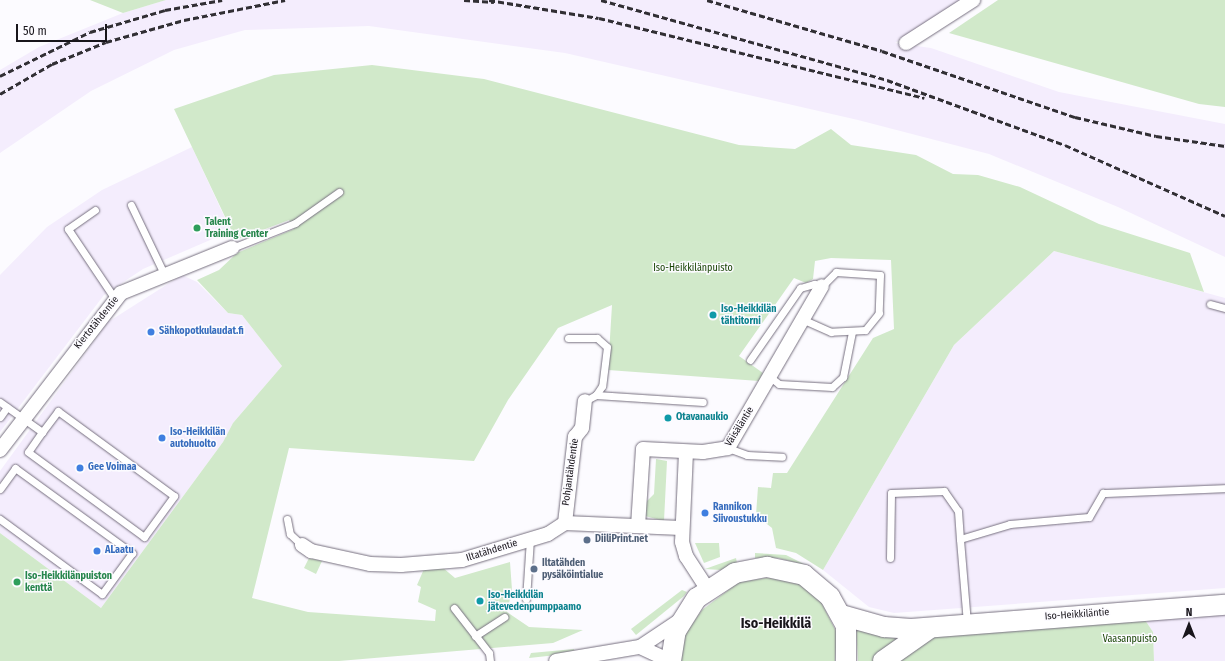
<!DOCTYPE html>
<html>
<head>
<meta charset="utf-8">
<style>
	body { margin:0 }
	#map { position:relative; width:1225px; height:661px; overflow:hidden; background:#fcfbff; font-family:"Fira Sans Condensed",sans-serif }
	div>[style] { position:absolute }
	.built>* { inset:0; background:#f4edfd }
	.green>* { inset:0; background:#d1e9ca }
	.roads { filter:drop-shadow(0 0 1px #766f7f) drop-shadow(0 0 1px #766f7f) }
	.lane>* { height:7px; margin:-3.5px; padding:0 3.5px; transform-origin:3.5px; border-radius:3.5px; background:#fff }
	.street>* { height:14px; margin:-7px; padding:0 7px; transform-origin:7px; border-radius:7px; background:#fff }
	.secondary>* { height:20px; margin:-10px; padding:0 10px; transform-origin:10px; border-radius:10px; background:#fff }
	.rail>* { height:3px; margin-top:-1.5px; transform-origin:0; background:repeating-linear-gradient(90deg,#312f34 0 6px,transparent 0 9px) }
	.dots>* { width:11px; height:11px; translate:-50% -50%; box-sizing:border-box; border:2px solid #fcfbff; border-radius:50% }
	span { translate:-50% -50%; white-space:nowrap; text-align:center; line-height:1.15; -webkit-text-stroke:3px #fcfbff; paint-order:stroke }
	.leisure-label { font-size:10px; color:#27864d; font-weight:700 }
	.left { translate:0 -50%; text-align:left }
	.park-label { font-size:10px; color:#184404 }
	.culture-label { font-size:10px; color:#0d838f; font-weight:700 }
	.street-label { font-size:10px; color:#18151b }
	.shop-label { font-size:10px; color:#366cbe; font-weight:700 }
	.service-label { font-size:10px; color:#4e5e75; font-weight:700 }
	.district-label { font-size:14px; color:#18151b; font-weight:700 }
	.north { position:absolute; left:1169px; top:605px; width:40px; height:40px; -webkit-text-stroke:3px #fcfbff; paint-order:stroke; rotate:0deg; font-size:11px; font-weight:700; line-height:16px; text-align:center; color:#18151b }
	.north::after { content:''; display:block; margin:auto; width:14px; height:18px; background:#18151b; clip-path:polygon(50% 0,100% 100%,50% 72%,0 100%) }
	.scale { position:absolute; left:16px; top:24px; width:91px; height:18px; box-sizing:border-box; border:2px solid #18151b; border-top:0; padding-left:5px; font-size:12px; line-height:14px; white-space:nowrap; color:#18151b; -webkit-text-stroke:3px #fcfbff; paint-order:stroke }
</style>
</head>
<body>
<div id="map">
	<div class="built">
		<i style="clip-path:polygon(166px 0,961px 0,895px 43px,931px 48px,1059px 92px,1225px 124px,1225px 257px,1118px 207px,989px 154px,858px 120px,565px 53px,369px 26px,245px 30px,174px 50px,91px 91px,0 153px,0 70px,39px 47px,123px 13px)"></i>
		<i style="clip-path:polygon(192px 147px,231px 231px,143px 269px,104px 295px,0 432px,0 275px,47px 227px,102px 190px)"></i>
		<i style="clip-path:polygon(1054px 251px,1225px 298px,1225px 588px,894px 613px,869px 607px,823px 570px,954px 345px)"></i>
		<i style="clip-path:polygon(182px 275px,197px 282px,228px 313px,242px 315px,282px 366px,233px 423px,223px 442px,101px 608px,0 533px,0 471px,108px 322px)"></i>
		<i style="clip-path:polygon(1225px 611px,1225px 661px,1154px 661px,1153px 632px,1143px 617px)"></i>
	</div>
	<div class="green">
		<i style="clip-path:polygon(90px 0,166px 0,123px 13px)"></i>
		<i style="clip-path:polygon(998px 0,1225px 0,1225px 107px,1199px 104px,949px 33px)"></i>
		<i style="clip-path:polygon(372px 65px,484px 79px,739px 145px,795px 149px,831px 129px,851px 145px,916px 155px,953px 174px,978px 175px,1020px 187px,1099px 224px,1190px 253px,1204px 292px,1054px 251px,954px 345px,823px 570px,796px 553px,776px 548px,772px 528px,756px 515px,758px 487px,771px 488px,773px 473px,787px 473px,873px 338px,894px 329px,891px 260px,831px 258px,815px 261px,813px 279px,806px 283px,794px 278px,739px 356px,763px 373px,759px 381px,608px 370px,612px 305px,558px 328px,508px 400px,474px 461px,289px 448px,252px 598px,308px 612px,435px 621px,436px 610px,418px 602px,421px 587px,417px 585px,424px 569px,442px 567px,455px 578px,510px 562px,512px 590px,507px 612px,529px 627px,583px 630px,553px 643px,339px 661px,0 661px,0 533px,101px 608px,223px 442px,233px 423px,282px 366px,242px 315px,228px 313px,197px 280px,219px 270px,237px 253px,294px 229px,289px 220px,236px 240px,174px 109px,274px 75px)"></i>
		<i style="clip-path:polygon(656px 459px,667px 461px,664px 521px,645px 516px,645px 503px,654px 494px)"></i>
		<i style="clip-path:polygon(695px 543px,719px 543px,720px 557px,704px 563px)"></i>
		<i style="clip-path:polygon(755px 553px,786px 555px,808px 566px,778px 558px,755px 558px)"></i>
		<i style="clip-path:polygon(309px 558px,322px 561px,316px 574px,304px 568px)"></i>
		<i style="clip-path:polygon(736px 558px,737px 563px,721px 570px,705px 569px)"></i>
		<i style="clip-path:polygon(772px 577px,798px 583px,820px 600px,837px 633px,835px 661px,680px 661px,685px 634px,702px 610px,739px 582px)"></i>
		<i style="clip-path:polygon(682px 590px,687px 592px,684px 596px,636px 635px,631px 629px)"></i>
		<i style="clip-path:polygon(1143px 617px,1153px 632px,1154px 661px,890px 661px,929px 636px)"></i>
		<i style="clip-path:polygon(856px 627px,911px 634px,876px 661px,858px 661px)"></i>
		<i style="clip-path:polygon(574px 649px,575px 653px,529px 658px,531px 653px)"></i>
	</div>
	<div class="roads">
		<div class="lane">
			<i style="left:131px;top:205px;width:76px;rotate:64.4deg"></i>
			<i style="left:95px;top:210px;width:33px;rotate:145deg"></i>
			<i style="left:68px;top:229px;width:84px;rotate:56.1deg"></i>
			<i style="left:232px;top:248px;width:68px;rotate:-21.6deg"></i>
			<i style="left:295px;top:223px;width:54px;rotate:-35.2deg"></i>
			<i style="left:1210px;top:304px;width:16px;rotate:15deg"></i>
			<i style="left:568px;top:338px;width:29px"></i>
			<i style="left:597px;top:338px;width:13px;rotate:42deg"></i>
			<i style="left:607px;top:347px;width:39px;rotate:97deg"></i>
			<i style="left:602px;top:386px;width:11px;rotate:124deg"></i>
			<i style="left:750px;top:360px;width:88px;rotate:-55.2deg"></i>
			<i style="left:800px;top:288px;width:15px;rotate:-16deg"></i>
			<i style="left:814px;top:284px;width:8px;rotate:14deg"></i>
			<i style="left:822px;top:286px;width:20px;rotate:-45deg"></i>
			<i style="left:836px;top:272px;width:44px;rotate:3.9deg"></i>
			<i style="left:880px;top:275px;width:38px;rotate:92deg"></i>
			<i style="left:879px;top:313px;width:22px;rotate:129deg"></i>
			<i style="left:865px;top:330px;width:34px;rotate:177deg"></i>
			<i style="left:831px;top:332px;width:32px;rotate:-156deg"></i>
			<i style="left:770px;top:377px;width:11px;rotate:38deg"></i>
			<i style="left:779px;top:384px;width:53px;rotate:3.2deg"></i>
			<i style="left:832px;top:387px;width:15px;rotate:-42deg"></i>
			<i style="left:843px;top:377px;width:46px;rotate:-78.7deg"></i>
			<i style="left:585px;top:401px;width:13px;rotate:-29deg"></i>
			<i style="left:596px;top:395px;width:107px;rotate:3.7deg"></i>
			<i style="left:0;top:402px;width:52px;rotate:35.5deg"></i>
			<i style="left:42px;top:432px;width:24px;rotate:125deg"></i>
			<i style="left:28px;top:452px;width:144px;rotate:36.2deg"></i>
			<i style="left:144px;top:537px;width:51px;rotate:-53.8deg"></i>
			<i style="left:174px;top:496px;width:144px;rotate:-143.8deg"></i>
			<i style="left:58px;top:411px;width:26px;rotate:127deg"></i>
			<i style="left:0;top:417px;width:12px;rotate:-55deg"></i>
			<i style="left:728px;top:448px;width:20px;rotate:20deg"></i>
			<i style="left:747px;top:455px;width:35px;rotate:3deg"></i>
			<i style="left:0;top:489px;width:26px;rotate:-54deg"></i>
			<i style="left:15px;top:468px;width:145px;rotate:36deg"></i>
			<i style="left:132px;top:553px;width:51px;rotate:126.2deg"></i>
			<i style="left:102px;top:594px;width:127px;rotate:-143.7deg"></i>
			<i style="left:287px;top:519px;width:15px;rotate:79deg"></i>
			<i style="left:290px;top:534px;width:16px;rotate:43deg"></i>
			<i style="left:890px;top:558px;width:65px;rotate:-89.1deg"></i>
			<i style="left:891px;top:493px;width:53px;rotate:-2.2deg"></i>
			<i style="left:944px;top:491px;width:24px;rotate:55deg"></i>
			<i style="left:958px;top:511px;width:28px;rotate:86deg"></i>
			<i style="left:526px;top:599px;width:60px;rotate:-86.2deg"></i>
			<i style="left:454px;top:608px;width:57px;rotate:52.1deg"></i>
			<i style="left:489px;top:653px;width:8px;rotate:83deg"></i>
			<i style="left:967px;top:623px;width:84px;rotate:-94.8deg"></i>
			<i style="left:960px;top:539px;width:52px;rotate:-16.7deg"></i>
			<i style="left:1010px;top:524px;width:79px;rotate:-5.1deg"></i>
			<i style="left:1089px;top:517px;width:28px;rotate:-60deg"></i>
			<i style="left:1103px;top:493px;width:122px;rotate:-2.3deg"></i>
			<i style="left:475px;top:636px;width:35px;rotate:-33deg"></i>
		</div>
		<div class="street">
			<i style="left:906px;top:43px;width:80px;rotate:-32.7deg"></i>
			<i style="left:0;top:450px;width:198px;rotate:-52.4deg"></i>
			<i style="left:121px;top:293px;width:120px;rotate:-22.1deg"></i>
			<i style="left:686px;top:452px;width:90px;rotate:92.5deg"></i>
			<i style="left:682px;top:542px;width:15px;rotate:74deg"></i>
			<i style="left:686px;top:556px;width:38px;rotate:57deg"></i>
			<i style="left:565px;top:523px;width:87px;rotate:-83.4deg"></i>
			<i style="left:575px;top:437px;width:11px;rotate:-52deg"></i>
			<i style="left:582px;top:428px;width:27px;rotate:-84deg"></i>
			<i style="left:638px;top:526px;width:77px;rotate:-86.3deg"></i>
			<i style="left:643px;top:449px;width:60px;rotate:2.9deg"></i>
			<i style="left:703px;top:452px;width:25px;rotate:-9deg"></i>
			<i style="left:728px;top:448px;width:187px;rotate:-59.9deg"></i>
			<i style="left:302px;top:545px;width:11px;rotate:34deg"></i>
			<i style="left:311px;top:551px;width:60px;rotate:12.4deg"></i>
			<i style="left:370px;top:564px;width:31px;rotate:2deg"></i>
			<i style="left:401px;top:565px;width:61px;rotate:-4.7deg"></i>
			<i style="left:462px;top:560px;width:90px;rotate:-16.8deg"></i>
			<i style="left:548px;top:534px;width:20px;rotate:-33deg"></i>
			<i style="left:565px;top:523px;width:116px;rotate:2.5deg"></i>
			<i style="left:640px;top:647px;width:33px;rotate:25deg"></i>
			<i style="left:556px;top:661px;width:85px;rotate:-9.5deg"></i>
			<i style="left:640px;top:647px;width:50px;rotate:-33.7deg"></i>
		</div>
		<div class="secondary">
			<i style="left:841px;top:615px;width:45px;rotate:15.6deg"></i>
			<i style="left:884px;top:627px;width:27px;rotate:4deg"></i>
			<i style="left:911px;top:629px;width:315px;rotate:-4.4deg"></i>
			<i style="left:671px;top:661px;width:30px;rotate:-81deg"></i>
			<i style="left:676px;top:631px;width:39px;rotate:-58deg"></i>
			<i style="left:697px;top:598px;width:45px;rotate:-33.3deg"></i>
			<i style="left:735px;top:573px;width:33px;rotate:-11deg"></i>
			<i style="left:767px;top:567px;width:38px;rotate:12deg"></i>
			<i style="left:804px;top:575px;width:34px;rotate:40deg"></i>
			<i style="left:830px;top:597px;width:33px;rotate:61deg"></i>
			<i style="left:846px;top:626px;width:35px;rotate:90deg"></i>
			<i style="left:883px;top:661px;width:57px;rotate:-35.1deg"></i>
		</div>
	</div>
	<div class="rail">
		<i style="left:464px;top:0;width:30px;rotate:4deg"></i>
		<i style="left:489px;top:0;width:111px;rotate:9.3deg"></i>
		<i style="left:599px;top:18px;width:335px;rotate:13.8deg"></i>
		<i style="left:601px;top:0;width:297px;rotate:15.6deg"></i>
		<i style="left:887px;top:80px;width:189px;rotate:20.1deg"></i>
		<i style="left:1065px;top:145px;width:175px;rotate:23.9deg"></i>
		<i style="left:707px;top:0;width:182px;rotate:16.2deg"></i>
		<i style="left:882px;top:51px;width:204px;rotate:18.9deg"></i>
		<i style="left:1075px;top:117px;width:83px;rotate:13.2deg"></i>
		<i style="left:1156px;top:136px;width:70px;rotate:8.2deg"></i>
		<i style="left:0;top:76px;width:100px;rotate:-26.1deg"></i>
		<i style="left:90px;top:32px;width:78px;rotate:-16.3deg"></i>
		<i style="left:165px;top:10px;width:58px;rotate:-10deg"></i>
		<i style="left:0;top:94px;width:60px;rotate:-30deg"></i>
		<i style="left:52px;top:64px;width:58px;rotate:-22.2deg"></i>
		<i style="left:106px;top:42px;width:81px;rotate:-15.8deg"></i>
		<i style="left:184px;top:20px;width:103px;rotate:-11.2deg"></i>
	</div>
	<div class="dots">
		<i style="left:197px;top:228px;background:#2e9e5b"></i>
		<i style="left:713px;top:315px;background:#0f9aa8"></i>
		<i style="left:151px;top:332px;background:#3f7fe0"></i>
		<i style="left:668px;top:418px;background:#0f9aa8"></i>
		<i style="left:162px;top:438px;background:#3f7fe0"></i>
		<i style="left:80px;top:468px;background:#3f7fe0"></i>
		<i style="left:705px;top:513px;background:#3f7fe0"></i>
		<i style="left:587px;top:540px;background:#5c6f8a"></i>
		<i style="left:97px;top:551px;background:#3f7fe0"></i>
		<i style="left:534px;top:569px;background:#5c6f8a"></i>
		<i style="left:17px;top:582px;background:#2e9e5b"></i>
		<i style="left:480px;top:601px;background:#0f9aa8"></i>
	</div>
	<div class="leisure-label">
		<span class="left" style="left:205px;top:228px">Talent<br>Training Center</span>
		<span class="left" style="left:25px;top:582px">Iso-Heikkilänpuiston<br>kenttä</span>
	</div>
	<div class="park-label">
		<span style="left:693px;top:269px">Iso-Heikkilänpuisto</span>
		<span style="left:1130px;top:640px">Vaasanpuisto</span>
	</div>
	<div class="culture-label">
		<span class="left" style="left:721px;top:315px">Iso-Heikkilän<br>tähtitorni</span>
		<span class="left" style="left:676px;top:418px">Otavanaukio</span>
		<span class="left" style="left:488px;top:601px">Iso-Heikkilän<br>jätevedenpumppaamo</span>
	</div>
	<div class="street-label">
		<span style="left:97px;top:323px;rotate:-51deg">Kiertotähdentie</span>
		<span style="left:740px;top:427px;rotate:-58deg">Väisäläntie</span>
		<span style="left:571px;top:472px;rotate:-82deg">Pohjantähdentie</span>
		<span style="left:492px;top:551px;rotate:-17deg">Iltatähdentie</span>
		<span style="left:1077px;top:615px;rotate:-4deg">Iso-Heikkiläntie</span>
	</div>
	<div class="shop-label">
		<span class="left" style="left:159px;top:332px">Sähkopotkulaudat.fi</span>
		<span class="left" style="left:170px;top:438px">Iso-Heikkilän<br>autohuolto</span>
		<span class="left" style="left:88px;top:468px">Gee Voimaa</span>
		<span class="left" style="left:713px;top:513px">Rannikon<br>Siivoustukku</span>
		<span class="left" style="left:105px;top:551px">ALaatu</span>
	</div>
	<div class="service-label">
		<span class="left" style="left:595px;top:540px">DiiliPrint.net</span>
		<span class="left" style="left:542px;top:569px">Iltatähden<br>pysäköintialue</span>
	</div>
	<div class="district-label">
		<span style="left:776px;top:624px">Iso-Heikkilä</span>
	</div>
	<div class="north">N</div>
	<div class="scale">50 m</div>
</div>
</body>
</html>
